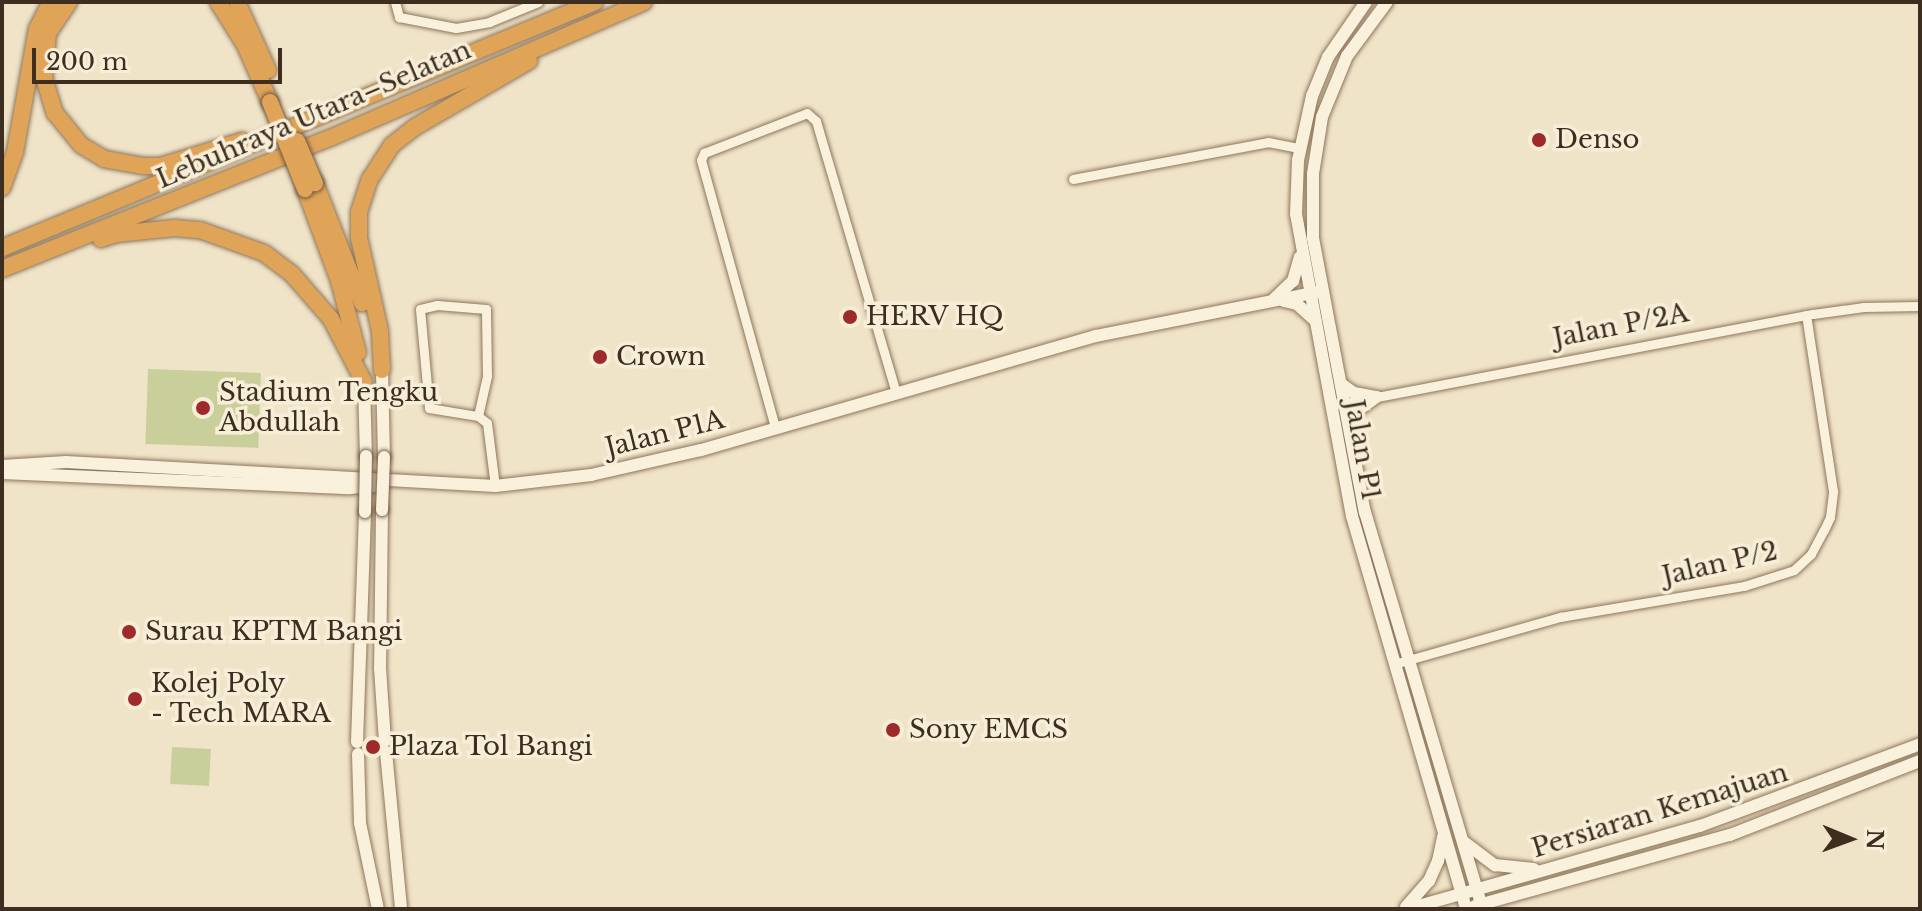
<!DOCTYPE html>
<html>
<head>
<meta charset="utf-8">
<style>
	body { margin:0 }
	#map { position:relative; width:1922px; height:911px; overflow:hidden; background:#f0e4c8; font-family:"Libre Baskerville",serif }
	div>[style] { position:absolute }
	.green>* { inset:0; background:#c9cf9b; transform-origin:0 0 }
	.roads { filter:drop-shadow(0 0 2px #8d765c) drop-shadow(0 0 2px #8d765c) }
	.street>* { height:9px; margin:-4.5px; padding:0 4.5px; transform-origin:4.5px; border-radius:4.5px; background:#faf1dc }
	.secondary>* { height:12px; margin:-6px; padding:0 6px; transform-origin:6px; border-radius:6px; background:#faf1dc }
	.highway>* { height:16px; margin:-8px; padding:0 8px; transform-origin:8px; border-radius:8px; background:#e0a458 }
	.bridges { filter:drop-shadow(0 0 2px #6f573f) drop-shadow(0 0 2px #6f573f) }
	.secondary-bridge>* { height:12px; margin:-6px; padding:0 6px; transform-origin:6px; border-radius:6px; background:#faf1dc }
	.highway-bridge>* { height:16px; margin:-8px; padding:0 8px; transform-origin:8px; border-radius:8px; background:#e0a458 }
	.dots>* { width:22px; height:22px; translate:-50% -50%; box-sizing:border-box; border:4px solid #f7eed8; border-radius:50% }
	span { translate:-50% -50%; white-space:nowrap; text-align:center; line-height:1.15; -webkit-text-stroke:7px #f7eed8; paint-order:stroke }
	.street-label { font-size:26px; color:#3d2e20 }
	.poi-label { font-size:26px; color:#3d2e20 }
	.left { translate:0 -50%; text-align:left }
	.frame { position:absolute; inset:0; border:4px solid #3d2e20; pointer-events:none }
	.north { position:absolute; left:1810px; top:799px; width:80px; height:80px; -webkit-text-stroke:6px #f7eed8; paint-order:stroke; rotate:91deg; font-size:22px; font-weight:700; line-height:32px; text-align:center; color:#3d2e20 }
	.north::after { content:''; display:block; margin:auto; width:28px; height:36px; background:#3d2e20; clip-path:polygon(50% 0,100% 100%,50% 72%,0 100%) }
	.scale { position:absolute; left:32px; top:48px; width:250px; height:36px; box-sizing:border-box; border:4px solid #3d2e20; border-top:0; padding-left:10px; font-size:24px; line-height:28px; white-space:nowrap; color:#3d2e20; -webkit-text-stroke:6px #f7eed8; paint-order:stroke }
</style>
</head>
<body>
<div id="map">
	<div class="green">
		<i style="left:148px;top:369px;width:113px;height:75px;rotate:2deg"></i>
		<i style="left:172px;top:747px;width:39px;height:37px;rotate:3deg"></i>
	</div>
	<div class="roads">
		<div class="street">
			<i style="left:395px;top:2px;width:16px;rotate:75deg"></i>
			<i style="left:399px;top:17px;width:58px;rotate:10.9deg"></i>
			<i style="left:456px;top:28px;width:34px;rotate:-10deg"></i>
			<i style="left:489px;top:22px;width:53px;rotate:-22.2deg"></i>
			<i style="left:1073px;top:179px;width:198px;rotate:-10.7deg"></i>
			<i style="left:1268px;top:142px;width:33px;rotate:11deg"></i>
			<i style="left:1340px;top:404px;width:481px;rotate:-10.8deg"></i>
			<i style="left:1813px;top:314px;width:51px;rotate:-7.8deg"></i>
			<i style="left:1864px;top:307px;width:56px;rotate:-1deg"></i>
			<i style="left:478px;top:416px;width:41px;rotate:-77.3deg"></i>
			<i style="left:487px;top:376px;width:67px;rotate:-90.9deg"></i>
			<i style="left:486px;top:309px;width:49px;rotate:-175.3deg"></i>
			<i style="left:437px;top:305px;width:17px;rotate:167deg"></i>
			<i style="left:420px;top:309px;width:99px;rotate:84.8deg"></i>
			<i style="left:429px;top:408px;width:50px;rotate:9.3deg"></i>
			<i style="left:478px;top:416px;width:11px;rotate:38deg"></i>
			<i style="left:487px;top:423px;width:64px;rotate:82.8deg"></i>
			<i style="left:775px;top:427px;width:277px;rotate:-105.5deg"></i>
			<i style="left:701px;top:160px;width:8px;rotate:-67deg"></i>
			<i style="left:704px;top:153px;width:110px;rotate:-21.2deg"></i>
			<i style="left:807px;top:113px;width:12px;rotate:42deg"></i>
			<i style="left:816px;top:121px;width:283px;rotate:73.6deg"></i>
			<i style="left:1394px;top:664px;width:173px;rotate:-15.8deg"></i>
			<i style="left:1560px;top:617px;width:187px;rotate:-9.6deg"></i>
			<i style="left:1744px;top:586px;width:52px;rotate:-17.7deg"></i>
			<i style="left:1794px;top:570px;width:23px;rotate:-43deg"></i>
			<i style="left:1811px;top:554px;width:27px;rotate:-62deg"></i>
			<i style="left:1824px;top:530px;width:14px;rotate:-65deg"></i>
			<i style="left:1830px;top:517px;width:26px;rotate:-83deg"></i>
			<i style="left:1833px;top:491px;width:178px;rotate:-98.7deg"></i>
		</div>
		<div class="secondary">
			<i style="left:1366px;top:2px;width:67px;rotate:124.6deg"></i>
			<i style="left:1328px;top:57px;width:42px;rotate:112.3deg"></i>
			<i style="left:1312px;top:96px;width:66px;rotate:102.3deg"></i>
			<i style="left:1298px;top:160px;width:54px;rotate:92.1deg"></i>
			<i style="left:1296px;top:214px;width:307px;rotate:79.5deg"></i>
			<i style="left:1352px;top:516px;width:409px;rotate:73.8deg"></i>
			<i style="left:1387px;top:2px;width:67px;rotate:126.5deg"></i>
			<i style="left:1347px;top:56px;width:66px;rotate:112.3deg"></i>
			<i style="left:1322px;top:117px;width:58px;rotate:99deg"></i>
			<i style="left:1313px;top:174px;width:64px;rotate:90deg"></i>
			<i style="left:1313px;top:238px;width:279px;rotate:79.3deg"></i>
			<i style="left:1365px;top:512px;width:409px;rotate:73.5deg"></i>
			<i style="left:1273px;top:300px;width:28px;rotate:-44deg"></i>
			<i style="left:1293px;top:281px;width:25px;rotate:-74deg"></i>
			<i style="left:1284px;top:301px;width:13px;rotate:13deg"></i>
			<i style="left:1297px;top:304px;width:25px;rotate:42deg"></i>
			<i style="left:382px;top:370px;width:87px;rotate:88.7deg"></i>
			<i style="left:364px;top:382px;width:74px;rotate:88.5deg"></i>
			<i style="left:1341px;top:384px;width:16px;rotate:35deg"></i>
			<i style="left:1354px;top:393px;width:22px;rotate:10deg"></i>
			<i style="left:1350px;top:427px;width:17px;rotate:-66deg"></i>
			<i style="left:1357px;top:411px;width:24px;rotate:-36deg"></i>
			<i style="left:2px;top:466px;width:64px;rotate:-3.6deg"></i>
			<i style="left:66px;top:462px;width:430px;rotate:3.2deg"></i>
			<i style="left:495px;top:486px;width:97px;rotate:-6.5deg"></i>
			<i style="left:591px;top:475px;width:113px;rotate:-12.8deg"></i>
			<i style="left:701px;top:450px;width:411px;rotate:-16.1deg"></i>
			<i style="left:1096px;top:336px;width:231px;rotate:-11.2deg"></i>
			<i style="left:2px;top:473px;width:348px;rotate:2.5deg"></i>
			<i style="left:350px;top:488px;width:24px;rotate:-5deg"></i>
			<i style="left:382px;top:510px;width:158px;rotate:90.7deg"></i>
			<i style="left:380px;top:668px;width:73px;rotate:86.1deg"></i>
			<i style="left:357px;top:742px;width:230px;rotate:-88deg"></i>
			<i style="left:386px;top:752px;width:158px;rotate:84.5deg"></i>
			<i style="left:358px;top:754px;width:69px;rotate:88.3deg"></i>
			<i style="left:360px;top:823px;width:88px;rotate:78.2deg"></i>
			<i style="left:1464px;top:842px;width:39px;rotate:37deg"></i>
			<i style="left:1495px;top:865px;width:39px;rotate:6deg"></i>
			<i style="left:1475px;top:906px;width:265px;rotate:-15.6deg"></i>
			<i style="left:1730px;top:835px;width:204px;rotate:-21.3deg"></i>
			<i style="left:1406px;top:907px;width:35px;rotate:-49deg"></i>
			<i style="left:1429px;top:881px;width:22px;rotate:-66deg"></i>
			<i style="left:1438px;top:861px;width:25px;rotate:-78deg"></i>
			<i style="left:1408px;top:909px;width:304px;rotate:-15.9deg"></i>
			<i style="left:1700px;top:826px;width:235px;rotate:-20.4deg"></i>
		</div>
		<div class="highway">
			<i style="left:69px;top:2px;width:37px;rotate:124deg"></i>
			<i style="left:48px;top:33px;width:45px;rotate:95.1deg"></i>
			<i style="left:44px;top:78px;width:37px;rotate:73deg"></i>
			<i style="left:55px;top:113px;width:41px;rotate:50.9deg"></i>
			<i style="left:81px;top:145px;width:27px;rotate:31deg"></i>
			<i style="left:104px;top:159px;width:39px;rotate:10deg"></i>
			<i style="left:142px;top:166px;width:19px"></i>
			<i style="left:161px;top:166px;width:85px;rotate:-17.2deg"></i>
			<i style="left:218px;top:2px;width:51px;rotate:57.9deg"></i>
			<i style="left:245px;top:45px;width:62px;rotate:66.3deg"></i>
			<i style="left:237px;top:2px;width:75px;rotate:65.5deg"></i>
			<i style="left:315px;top:183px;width:129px;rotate:68.6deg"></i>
			<i style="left:2px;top:188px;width:38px;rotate:-70deg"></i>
			<i style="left:15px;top:152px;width:125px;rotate:-79.9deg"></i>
			<i style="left:37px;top:29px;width:30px;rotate:-63deg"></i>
			<i style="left:305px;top:189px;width:98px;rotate:69.7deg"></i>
			<i style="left:339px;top:281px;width:74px;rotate:75.2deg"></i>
			<i style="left:101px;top:239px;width:16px;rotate:-18deg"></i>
			<i style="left:116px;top:234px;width:59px;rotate:-5.8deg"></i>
			<i style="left:175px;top:228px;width:25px;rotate:5deg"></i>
			<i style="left:200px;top:230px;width:68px;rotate:19.8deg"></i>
			<i style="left:264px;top:253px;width:34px;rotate:37deg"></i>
			<i style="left:291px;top:273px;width:61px;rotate:49deg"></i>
			<i style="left:331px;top:319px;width:71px;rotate:62.4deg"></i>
			<i style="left:2px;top:248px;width:642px;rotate:-22.53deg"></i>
			<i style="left:2px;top:269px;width:353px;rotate:-21.8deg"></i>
			<i style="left:330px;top:138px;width:342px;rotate:-23.4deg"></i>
			<i style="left:382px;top:370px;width:39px;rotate:-93deg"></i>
			<i style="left:380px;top:331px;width:95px;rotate:-102.7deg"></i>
			<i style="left:359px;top:238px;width:26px;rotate:-90deg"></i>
			<i style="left:359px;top:212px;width:35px;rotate:-72deg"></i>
			<i style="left:370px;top:179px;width:40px;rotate:-57.1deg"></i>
			<i style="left:392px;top:145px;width:29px;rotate:-38deg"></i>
			<i style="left:415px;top:127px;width:132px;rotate:-30.1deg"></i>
		</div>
	</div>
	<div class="bridges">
		<div class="secondary-bridge">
			<i style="left:382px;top:510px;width:53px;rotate:-87.8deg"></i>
			<i style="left:365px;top:512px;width:56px;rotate:-89deg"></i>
		</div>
		<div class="highway-bridge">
			<i style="left:270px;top:102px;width:94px;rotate:68.1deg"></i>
			<i style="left:297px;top:141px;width:46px;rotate:66.8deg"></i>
		</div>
	</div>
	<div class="dots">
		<i style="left:1539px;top:140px;background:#9e2a2b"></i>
		<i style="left:850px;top:317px;background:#9e2a2b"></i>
		<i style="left:600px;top:357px;background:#9e2a2b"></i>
		<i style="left:203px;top:408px;background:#9e2a2b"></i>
		<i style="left:129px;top:632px;background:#9e2a2b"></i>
		<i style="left:135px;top:699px;background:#9e2a2b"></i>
		<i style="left:893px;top:730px;background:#9e2a2b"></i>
		<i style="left:373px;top:747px;background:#9e2a2b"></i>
	</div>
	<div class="street-label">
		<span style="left:314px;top:115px;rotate:-23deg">Lebuhraya Utara–Selatan</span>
		<span style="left:1621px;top:326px;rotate:-11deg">Jalan P/2A</span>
		<span style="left:665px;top:434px;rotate:-14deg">Jalan P1A</span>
		<span style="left:1362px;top:450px;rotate:80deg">Jalan P1</span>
		<span style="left:1720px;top:564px;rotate:-13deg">Jalan P/2</span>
		<span style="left:1660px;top:811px;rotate:-17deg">Persiaran Kemajuan</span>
	</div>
	<div class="poi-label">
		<span class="left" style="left:1555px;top:140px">Denso</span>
		<span class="left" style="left:866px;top:317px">HERV HQ</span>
		<span class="left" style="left:616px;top:357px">Crown</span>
		<span class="left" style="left:219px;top:408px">Stadium Tengku<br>Abdullah</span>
		<span class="left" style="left:145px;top:632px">Surau KPTM Bangi</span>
		<span class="left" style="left:151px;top:699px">Kolej Poly<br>- Tech MARA</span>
		<span class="left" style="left:909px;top:730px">Sony EMCS</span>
		<span class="left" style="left:389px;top:747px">Plaza Tol Bangi</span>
	</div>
	<div class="frame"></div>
	<div class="north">N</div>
	<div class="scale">200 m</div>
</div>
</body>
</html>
